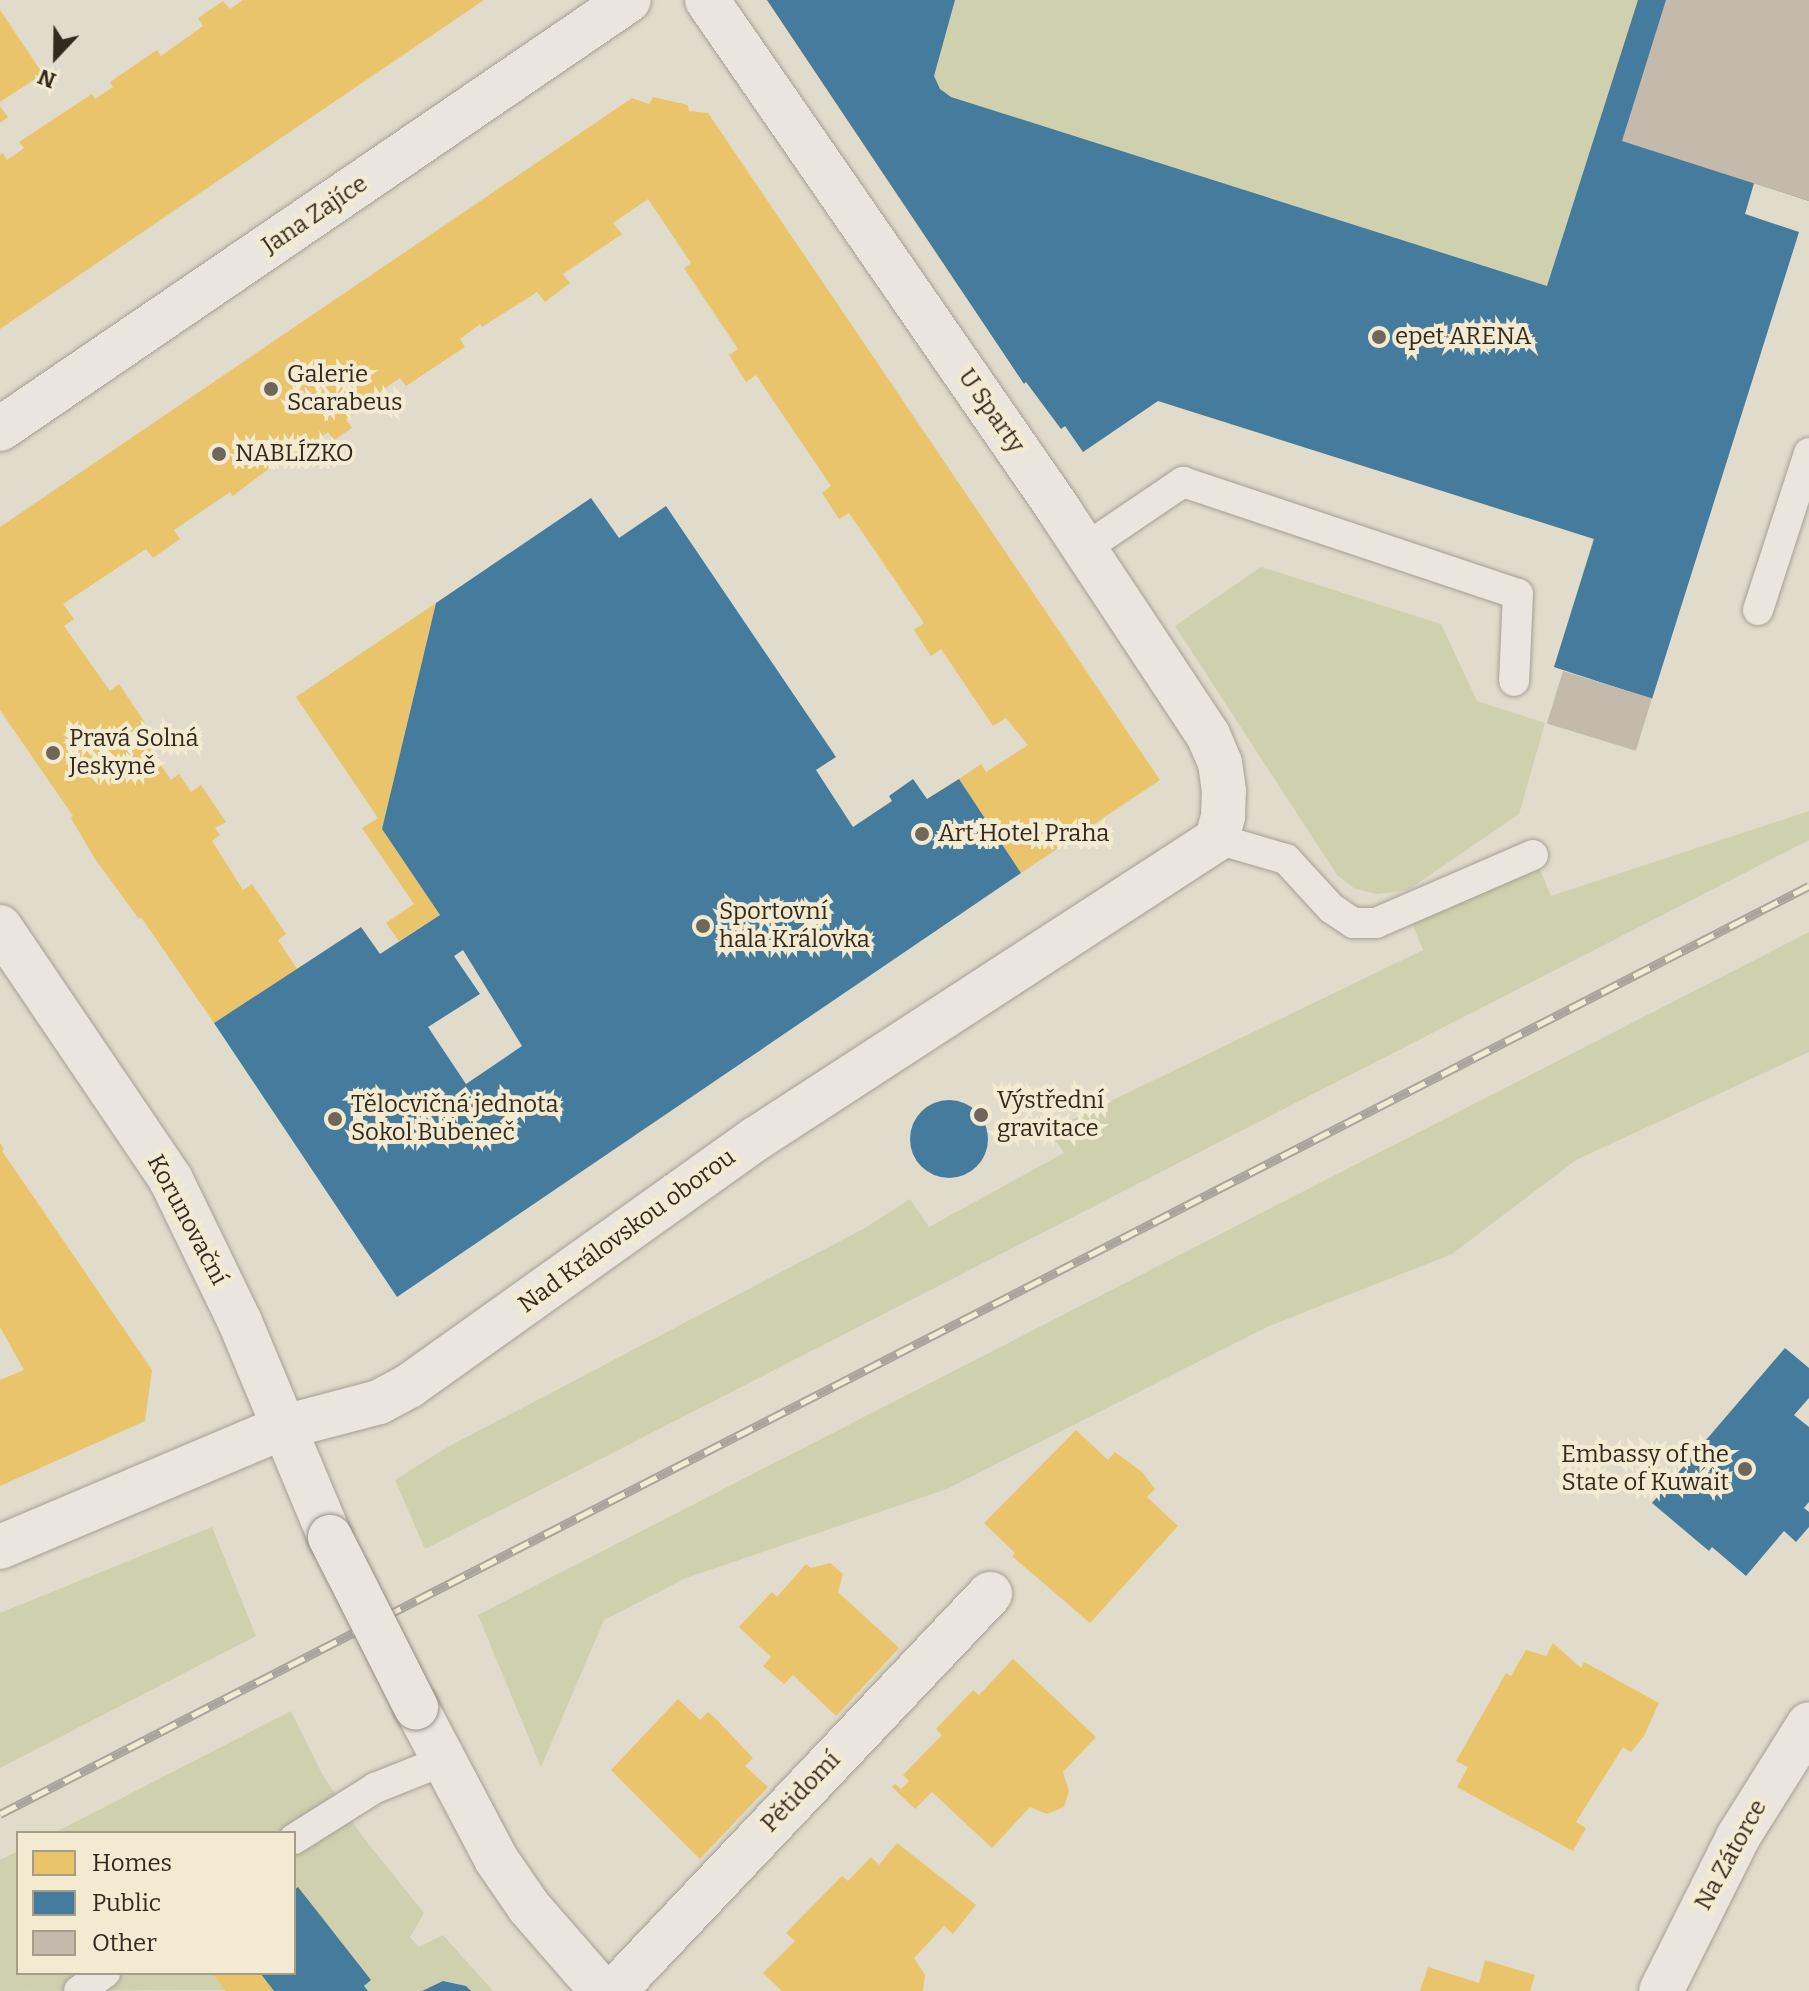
<!DOCTYPE html>
<html>
<head>
<meta charset="utf-8">
<style>
	body { margin:0 }
	#map { position:relative; width:1809px; height:1991px; overflow:hidden; background:#e1dbcb; font-family:Bitter,serif }
	div>[style] { position:absolute }
	.green>* { inset:0; background:#cfd0ae }
	.homes>* { inset:0; background:#e9c46a }
	.public>* { inset:0; background:#457b9d }
	.round { border-radius:50% }
	.building>* { inset:0; background:#c4baac; transform-origin:0 0 }
	.roads { filter:drop-shadow(0 0 2px #a6a095) drop-shadow(0 0 2px #a6a095) }
	.service>* { height:30px; margin:-15px; padding:0 15px; transform-origin:15px; border-radius:15px; background:#eae6dd }
	.minor>* { height:44px; margin:-22px; padding:0 22px; transform-origin:22px; border-radius:22px; background:#eae6dd }
	.secondary>* { height:44px; margin:-22px; padding:0 22px; transform-origin:22px; border-radius:22px; background:#eae6dd }
	.rail>* { height:9px; margin-top:-4.5px; transform-origin:0; background:repeating-linear-gradient(90deg,#f2ead1 0 18px,#a9a59d 0 36px); box-sizing:border-box; border-block:2px solid #a9a59d }
	.bridges { filter:drop-shadow(0 0 2px #968f84) drop-shadow(0 0 2px #968f84) }
	.secondary-bridge>* { height:44px; margin:-22px; padding:0 22px; transform-origin:22px; border-radius:22px; background:#eae6dd }
	.dots>* { width:22px; height:22px; translate:-50% -50%; box-sizing:border-box; border:4px solid #f2ead1; border-radius:50% }
	span { translate:-50% -50%; white-space:nowrap; text-align:center; line-height:1.15; -webkit-text-stroke:8px #f2ead1; paint-order:stroke }
	.street-label { font-size:24px; color:#33291e }
	.poi-label { font-size:24px; color:#33291e }
	.left { translate:0 -50%; text-align:left }
	.right { translate:-100% -50%; text-align:right }
	.legend { position:absolute; left:16px; top:1831px; width:280px; height:144px; box-sizing:border-box; background:#f2ead1; border:2px solid #a69d89; margin:0; padding:10px 14px; list-style:none; font-size:24px; color:#33291e }
	.legend li { display:flex; align-items:center; gap:16px; height:40px }
	.legend b { width:40px; border:2px solid #a69d89 }
	.north { position:absolute; left:16px; top:16px; width:80px; height:80px; -webkit-text-stroke:6px #f2ead1; paint-order:stroke; rotate:202deg; font-size:22px; font-weight:700; line-height:32px; text-align:center; color:#33291e }
	.north::after { content:''; display:block; margin:auto; width:28px; height:36px; background:#33291e; clip-path:polygon(50% 0,100% 100%,50% 72%,0 100%) }
</style>
</head>
<body>
<div id="map">
	<div class="green">
		<i style="clip-path:polygon(767px 0,1809px 0,1745px 214px,1799px 232px,1652px 699px,1554px 667px,1593px 539px,1158px 401px,1083px 452px,1065px 426px,1061px 429px,1026px 382px)"></i>
		<i style="clip-path:polygon(1261px 567px,1441px 624px,1477px 701px,1545px 723px,1519px 814px,1408px 890px,1377px 894px,1355px 889px,1337px 875px,1175px 626px)"></i>
		<i style="clip-path:polygon(1809px 811px,1809px 840px,425px 1549px,395px 1480px,444px 1449px,865px 1228px,910px 1199px,929px 1227px,1064px 1153px,1049px 1131px,1423px 950px,1412px 923px,1538px 865px,1551px 896px)"></i>
		<i style="clip-path:polygon(1809px 932px,1809px 1052px,1576px 1160px,1452px 1254px,1267px 1327px,947px 1489px,686px 1578px,604px 1620px,541px 1767px,478px 1615px)"></i>
		<i style="clip-path:polygon(212px 1527px,256px 1636px,0 1768px,0 1613px)"></i>
		<i style="clip-path:polygon(291px 1711px,321px 1772px,362px 1836px,424px 1913px,410px 1937px,419px 1947px,443px 1935px,493px 1991px,471px 1991px,466px 1986px,443px 1981px,422px 1991px,368px 1991px,364px 1986px,371px 1980px,298px 1887px,294px 1890px,294px 1833px,54px 1833px)"></i>
		<i style="clip-path:polygon(18px 1851px,18px 1973px,212px 1973px,224px 1990px,0 1991px,0 1860px)"></i>
	</div>
	<div class="homes">
		<i style="clip-path:polygon(243px 0,484px 0,0 329px,0 155px,3px 153px,7px 160px,24px 148px,19px 142px,92px 94px,95px 99px,113px 87px,110px 82px,157px 50px,161px 56px,203px 26px,198px 18px,223px 1px,230px 9px)"></i>
		<i style="clip-path:polygon(767px 0,937px 0,918px 62px,969px 136px,1559px 310px,1608px 152px,1684px 175px,1677px 193px,1764px 221px,1670px 517px,963px 293px)"></i>
		<i style="clip-path:polygon(0 10px,43px 74px,0 102px)"></i>
		<i style="clip-path:polygon(653px 97px,688px 105px,689px 111px,708px 113px,1160px 780px,1021px 873px,959px 779px,981px 764px,986px 772px,1028px 745px,1006px 718px,993px 726px,941px 649px,931px 656px,914px 630px,924px 623px,886px 567px,849px 513px,839px 519px,822px 493px,831px 486px,756px 375px,746px 382px,729px 355px,738px 349px,684px 268px,691px 263px,648px 199px,613px 223px,622px 234px,563px 274px,570px 283px,545px 302px,537px 292px,482px 327px,480px 324px,460px 339px,465px 347px,406px 386px,400px 378px,380px 392px,382px 395px,346px 419px,352px 428px,334px 440px,328px 432px,293px 457px,289px 453px,233px 496px,230px 492px,174px 530px,180px 539px,153px 558px,146px 549px,63px 604px,74px 619px,64px 626px,110px 691px,119px 684px,153px 735px,144px 740px,171px 780px,179px 774px,191px 792px,201px 785px,226px 822px,215px 828px,220px 835px,212px 841px,243px 890px,252px 884px,286px 934px,278px 940px,297px 969px,214px 1023px,141px 917px,139px 919px,95px 859px,71px 818px,73px 816px,0 710px,0 527px,632px 98px,649px 104px)"></i>
		<i style="clip-path:polygon(0 106px,8px 117px,0 123px)"></i>
		<i style="clip-path:polygon(436px 603px,382px 829px,440px 915px,399px 941px,386px 923px,414px 904px,362px 828px,378px 818px,296px 697px)"></i>
		<i style="clip-path:polygon(0 1143px,4px 1149px,2px 1151px,152px 1370px,145px 1421px,0 1486px,0 1380px,24px 1370px,0 1327px)"></i>
		<i style="clip-path:polygon(1076px 1430px,1108px 1460px,1115px 1452px,1142px 1472px,1155px 1489px,1147px 1497px,1178px 1526px,1090px 1623px,1012px 1556px,1015px 1553px,984px 1523px)"></i>
		<i style="clip-path:polygon(830px 1563px,843px 1574px,838px 1592px,899px 1648px,836px 1716px,793px 1675px,784px 1684px,763px 1666px,771px 1657px,739px 1627px,772px 1592px,777px 1597px,806px 1564px,811px 1568px)"></i>
		<i style="clip-path:polygon(1553px 1643px,1581px 1668px,1584px 1662px,1659px 1703px,1644px 1736px,1631px 1752px,1623px 1747px,1576px 1822px,1586px 1828px,1573px 1851px,1457px 1787px,1468px 1767px,1456px 1761px,1506px 1673px,1511px 1676px,1526px 1650px,1546px 1656px)"></i>
		<i style="clip-path:polygon(1013px 1659px,1096px 1737px,1063px 1772px,1069px 1791px,1064px 1807px,1047px 1814px,1030px 1807px,992px 1848px,932px 1792px,915px 1809px,892px 1787px,895px 1784px,901px 1789px,909px 1781px,903px 1775px,942px 1735px,936px 1729px,973px 1690px,979px 1695px)"></i>
		<i style="clip-path:polygon(678px 1699px,700px 1720px,708px 1712px,716px 1719px,753px 1758px,745px 1766px,768px 1787px,700px 1859px,611px 1770px)"></i>
		<i style="clip-path:polygon(897px 1843px,976px 1905px,953px 1934px,944px 1926px,914px 1958px,925px 1975px,923px 1991px,782px 1991px,763px 1973px,795px 1941px,786px 1933px,842px 1876px,848px 1881px,871px 1857px,879px 1865px)"></i>
		<i style="clip-path:polygon(1485px 1960px,1535px 1975px,1530px 1991px,1420px 1991px,1428px 1967px,1479px 1983px)"></i>
		<i style="clip-path:polygon(212px 1973px,260px 1973px,274px 1991px,225px 1991px)"></i>
	</div>
	<div class="public">
		<i style="clip-path:polygon(767px 0,955px 0,934px 76px,940px 89px,951px 97px,1547px 286px,1638px 0,1809px 0,1809px 201px,1754px 183px,1745px 214px,1799px 232px,1652px 699px,1554px 667px,1594px 539px,1158px 401px,1083px 452px,1065px 426px,1061px 429px,1026px 382px,1024px 384px)"></i>
		<i style="clip-path:polygon(evenodd,591px 498px,619px 538px,666px 506px,836px 757px,816px 770px,853px 827px,892px 801px,889px 796px,913px 779px,927px 799px,959px 779px,1021px 873px,397px 1297px,214px 1023px,361px 927px,380px 954px,440px 915px,382px 829px,436px 603px,591px 498px,463px 950px,522px 1046px,466px 1084px,428px 1027px,480px 994px,454px 956px,463px 950px)"></i>
		<i class="round" style="left:910px;top:1100px;width:78px;height:78px"></i>
		<i style="clip-path:polygon(1785px 1348px,1809px 1368px,1809px 1398px,1794px 1415px,1809px 1427px,1809px 1502px,1804px 1508px,1809px 1512px,1809px 1527px,1796px 1542px,1784px 1531px,1746px 1576px,1712px 1547px,1709px 1551px,1652px 1503px)"></i>
		<i style="clip-path:polygon(298px 1887px,371px 1980px,364px 1986px,368px 1991px,274px 1991px,260px 1973px,294px 1973px,294px 1890px)"></i>
		<i style="clip-path:polygon(443px 1981px,466px 1986px,471px 1991px,422px 1991px)"></i>
	</div>
	<div class="building">
		<i style="clip-path:polygon(1666px 0,1809px 0,1809px 201px,1622px 141px)"></i>
		<i style="left:1563px;top:671px;width:93px;height:55px;rotate:17deg"></i>
	</div>
	<div class="roads">
		<div class="service">
			<i style="left:1084px;top:549px;width:120px;rotate:-34.1deg"></i>
			<i style="left:1183px;top:482px;width:353px;rotate:18.5deg"></i>
			<i style="left:1518px;top:594px;width:87px;rotate:92.6deg"></i>
			<i style="left:1758px;top:610px;width:165px;rotate:-72deg"></i>
			<i style="left:1217px;top:839px;width:72px;rotate:16.2deg"></i>
			<i style="left:1286px;top:859px;width:67px;rotate:47.4deg"></i>
			<i style="left:1331px;top:908px;width:27px;rotate:34deg"></i>
			<i style="left:1353px;top:923px;width:23px"></i>
			<i style="left:1376px;top:923px;width:171px;rotate:-23.4deg"></i>
			<i style="left:294px;top:1839px;width:96px;rotate:-32.2deg"></i>
			<i style="left:375px;top:1788px;width:73px;rotate:-21.7deg"></i>
			<i style="left:79px;top:1991px;width:32px;rotate:-35deg"></i>
		</div>
		<div class="minor">
			<i style="left:0;top:429px;width:761px;rotate:-34.3deg"></i>
			<i style="left:0;top:1547px;width:308px;rotate:-22.9deg"></i>
			<i style="left:284px;top:1427px;width:98px;rotate:-14.7deg"></i>
			<i style="left:379px;top:1402px;width:34px;rotate:-28deg"></i>
			<i style="left:409px;top:1386px;width:427px;rotate:-35.5deg"></i>
			<i style="left:757px;top:1138px;width:549px;rotate:-33.02deg"></i>
			<i style="left:1217px;top:839px;width:24px;rotate:-75deg"></i>
			<i style="left:1223px;top:816px;width:25px;rotate:-88deg"></i>
			<i style="left:1224px;top:791px;width:28px;rotate:-98deg"></i>
			<i style="left:1220px;top:763px;width:30px;rotate:-113deg"></i>
			<i style="left:1208px;top:735px;width:268px;rotate:-123.5deg"></i>
			<i style="left:1060px;top:511px;width:621px;rotate:-124.64deg"></i>
			<i style="left:614px;top:1991px;width:547px;rotate:-46.56deg"></i>
			<i style="left:1661px;top:1991px;width:172px;rotate:-63.4deg"></i>
			<i style="left:1738px;top:1837px;width:133px;rotate:-57.9deg"></i>
		</div>
		<div class="secondary">
			<i style="left:0;top:927px;width:305px;rotate:55.9deg"></i>
			<i style="left:171px;top:1180px;width:158px;rotate:64.1deg"></i>
			<i style="left:240px;top:1322px;width:233px;rotate:67.3deg"></i>
			<i style="left:416px;top:1707px;width:172px;rotate:62.2deg"></i>
			<i style="left:496px;top:1859px;width:58px;rotate:55.5deg"></i>
			<i style="left:529px;top:1907px;width:111px;rotate:49deg"></i>
		</div>
	</div>
	<div class="rail">
		<i style="left:0;top:1814px;width:2033px;rotate:-27.16deg"></i>
	</div>
	<div class="bridges">
		<div class="secondary-bridge">
			<i style="left:330px;top:1537px;width:191px;rotate:63.2deg"></i>
		</div>
	</div>
	<div class="dots">
		<i style="left:1379px;top:337px;background:#70675b"></i>
		<i style="left:271px;top:389px;background:#70675b"></i>
		<i style="left:219px;top:454px;background:#70675b"></i>
		<i style="left:53px;top:753px;background:#70675b"></i>
		<i style="left:922px;top:834px;background:#70675b"></i>
		<i style="left:703px;top:926px;background:#70675b"></i>
		<i style="left:981px;top:1115px;background:#70675b"></i>
		<i style="left:335px;top:1119px;background:#70675b"></i>
		<i style="left:1745px;top:1469px;background:#70675b"></i>
	</div>
	<div class="street-label">
		<span style="left:315px;top:215px;rotate:-34deg">Jana Zajíce</span>
		<span style="left:991px;top:411px;rotate:55deg">U Sparty</span>
		<span style="left:187px;top:1220px;rotate:62deg">Korunovační</span>
		<span style="left:627px;top:1231px;rotate:-36deg">Nad Královskou oborou</span>
		<span style="left:801px;top:1792px;rotate:-46deg">Pětidomí</span>
		<span style="left:1731px;top:1855px;rotate:-61deg">Na Zátorce</span>
	</div>
	<div class="poi-label">
		<span class="left" style="left:1395px;top:337px">epet ARENA</span>
		<span class="left" style="left:287px;top:389px">Galerie<br>Scarabeus</span>
		<span class="left" style="left:235px;top:454px">NABLÍZKO</span>
		<span class="left" style="left:69px;top:753px">Pravá Solná<br>Jeskyně</span>
		<span class="left" style="left:938px;top:834px">Art Hotel Praha</span>
		<span class="left" style="left:719px;top:926px">Sportovní<br>hala Královka</span>
		<span class="left" style="left:997px;top:1115px">Výstřední<br>gravitace</span>
		<span class="left" style="left:351px;top:1119px">Tělocvičná jednota<br>Sokol Bubeneč</span>
		<span class="right" style="left:1729px;top:1469px">Embassy of the<br>State of Kuwait</span>
	</div>
	<ul class="legend">
	<li><b style="height:22px;background:#e9c46a"></b>Homes</li>
	<li><b style="height:22px;background:#457b9d"></b>Public</li>
	<li><b style="height:22px;background:#c4baac"></b>Other</li>
	</ul>
	<div class="north">N</div>
</div>
</body>
</html>
